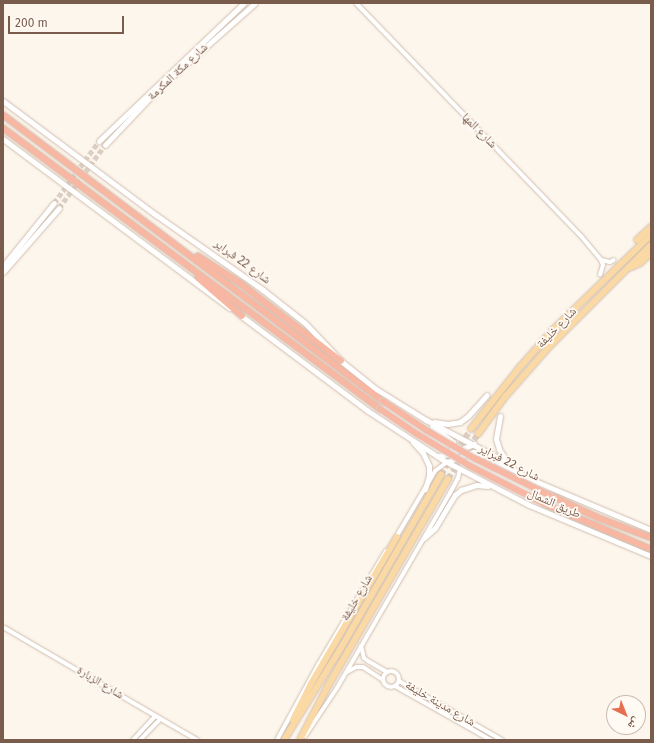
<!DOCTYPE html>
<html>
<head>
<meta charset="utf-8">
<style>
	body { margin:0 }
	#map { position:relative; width:654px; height:743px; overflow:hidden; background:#fdf6ec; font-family:"Fira Sans","Noto Naskh Arabic",sans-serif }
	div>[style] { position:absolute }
	.secondary-tunnel>* { height:5px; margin-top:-2.5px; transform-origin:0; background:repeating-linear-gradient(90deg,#dcd0c4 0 5px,transparent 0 7.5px) }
	.primary-tunnel>* { height:5.5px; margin-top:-2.75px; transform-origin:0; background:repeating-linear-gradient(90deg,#dcd0c4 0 5.5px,transparent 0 8.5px) }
	.roads { filter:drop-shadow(0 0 1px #d1beb0) drop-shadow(0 0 1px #d1beb0) }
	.tertiary>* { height:4px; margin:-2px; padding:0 2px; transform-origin:2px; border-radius:2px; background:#fff }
	.tertiary>.ring { margin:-2px; padding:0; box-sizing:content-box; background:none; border:4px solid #fff; border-radius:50% }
	.secondary>* { height:5px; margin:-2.5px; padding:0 2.5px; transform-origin:2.5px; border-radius:2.5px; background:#fff }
	.primary>* { height:5.5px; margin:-2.75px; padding:0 2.75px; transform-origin:2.75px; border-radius:2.75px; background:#fbd9a5 }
	.motorway>* { height:6px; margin:-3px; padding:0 3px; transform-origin:3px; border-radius:3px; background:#f7b7a3 }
	.bridges { filter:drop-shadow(0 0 1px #dad1cd) drop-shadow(0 0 1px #dad1cd) }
	.motorway-bridge>* { height:6px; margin:-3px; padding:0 3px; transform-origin:3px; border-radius:3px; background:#f7b7a3 }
	span { translate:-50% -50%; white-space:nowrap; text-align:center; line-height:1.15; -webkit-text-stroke:3.5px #fffaf3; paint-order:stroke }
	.street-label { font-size:12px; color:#7a5c4d }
	.frame { position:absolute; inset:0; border:4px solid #7a5c4d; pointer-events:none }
	.north { position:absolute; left:606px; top:695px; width:40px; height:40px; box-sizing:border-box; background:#fffaf3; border:1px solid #cabbb1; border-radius:50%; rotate:137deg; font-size:11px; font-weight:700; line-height:16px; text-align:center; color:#7a5c4d }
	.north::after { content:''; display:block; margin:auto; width:14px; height:18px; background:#e76f51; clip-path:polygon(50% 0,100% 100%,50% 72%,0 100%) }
	.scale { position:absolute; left:8px; top:16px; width:116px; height:18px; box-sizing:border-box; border:2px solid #7a5c4d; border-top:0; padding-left:5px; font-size:12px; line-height:14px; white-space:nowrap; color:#7a5c4d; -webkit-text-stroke:3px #fffaf3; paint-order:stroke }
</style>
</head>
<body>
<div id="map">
	<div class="secondary-tunnel">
		<i style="left:54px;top:203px;width:77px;rotate:-54deg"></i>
		<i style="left:59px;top:208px;width:78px;rotate:-53.9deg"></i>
	</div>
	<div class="primary-tunnel">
		<i style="left:469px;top:447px;width:16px;rotate:-55deg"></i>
		<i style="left:455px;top:452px;width:28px;rotate:-55deg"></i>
		<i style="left:441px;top:475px;width:18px;rotate:-61deg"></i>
		<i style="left:448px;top:479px;width:26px;rotate:-58deg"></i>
	</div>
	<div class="roads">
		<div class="tertiary">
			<i style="left:356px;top:3px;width:324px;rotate:46deg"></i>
			<i style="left:581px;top:236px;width:31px;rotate:50deg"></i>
			<i style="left:601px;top:260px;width:5px;rotate:68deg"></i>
			<i style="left:603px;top:265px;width:10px;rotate:107deg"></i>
			<i style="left:601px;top:260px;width:9px;rotate:13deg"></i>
			<i style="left:610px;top:262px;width:4px;rotate:-27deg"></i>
			<i style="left:395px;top:539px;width:79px;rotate:-59.5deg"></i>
			<i style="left:435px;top:471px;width:15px;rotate:-37deg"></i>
			<i style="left:3px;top:627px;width:225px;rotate:30.2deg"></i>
			<i style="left:361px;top:646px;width:12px;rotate:76deg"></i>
			<i style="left:364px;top:658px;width:5px;rotate:37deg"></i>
			<i style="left:368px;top:661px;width:22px;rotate:30deg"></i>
			<i class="ring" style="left:383px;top:671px;width:12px;height:12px"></i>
			<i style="left:347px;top:672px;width:10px;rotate:-29deg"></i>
			<i style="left:356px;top:667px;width:7px"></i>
			<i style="left:363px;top:667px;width:24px;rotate:33deg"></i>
			<i style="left:399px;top:681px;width:119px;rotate:29.8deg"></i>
			<i style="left:395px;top:686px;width:110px;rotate:29.4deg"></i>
			<i style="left:305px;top:736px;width:58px;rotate:-56.3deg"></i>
			<i style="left:337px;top:688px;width:225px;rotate:-59.9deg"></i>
			<i style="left:450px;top:493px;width:17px;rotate:-62deg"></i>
			<i style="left:458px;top:478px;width:9px;rotate:-77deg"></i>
			<i style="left:133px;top:740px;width:33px;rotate:-47deg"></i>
			<i style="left:140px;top:740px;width:29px;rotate:-46deg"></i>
			<i style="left:277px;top:740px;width:85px;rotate:-61.3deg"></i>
			<i style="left:318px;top:665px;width:133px;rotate:-59.2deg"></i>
		</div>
		<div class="secondary">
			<i style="left:3px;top:101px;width:191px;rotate:36.7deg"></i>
			<i style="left:156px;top:215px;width:131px;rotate:35deg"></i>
			<i style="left:263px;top:290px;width:53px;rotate:38.2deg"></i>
			<i style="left:305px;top:323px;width:52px;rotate:46.5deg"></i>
			<i style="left:341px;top:361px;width:45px;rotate:38.7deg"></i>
			<i style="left:376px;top:389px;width:59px;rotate:31.8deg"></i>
			<i style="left:426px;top:420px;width:93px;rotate:27.7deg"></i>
			<i style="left:3px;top:139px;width:283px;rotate:36.7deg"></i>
			<i style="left:99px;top:141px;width:200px;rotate:-43.6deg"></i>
			<i style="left:105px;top:145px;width:76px;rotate:-46.6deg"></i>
			<i style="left:157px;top:90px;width:131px;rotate:-41.6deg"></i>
			<i style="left:3px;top:266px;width:81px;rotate:-51deg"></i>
			<i style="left:3px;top:272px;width:85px;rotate:-48.8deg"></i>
			<i style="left:240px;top:315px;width:160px;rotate:36.9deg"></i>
			<i style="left:368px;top:411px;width:90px;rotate:33.2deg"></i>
			<i style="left:443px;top:460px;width:97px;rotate:27.6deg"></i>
			<i style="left:529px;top:505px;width:132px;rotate:22.7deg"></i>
			<i style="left:500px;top:416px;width:23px;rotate:100deg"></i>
			<i style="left:496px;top:439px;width:10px;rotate:73deg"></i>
			<i style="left:499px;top:449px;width:15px;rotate:58deg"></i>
			<i style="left:434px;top:422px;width:14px;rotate:8deg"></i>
			<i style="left:448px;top:424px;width:12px;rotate:-9deg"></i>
			<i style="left:460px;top:422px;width:10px;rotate:-37deg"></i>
			<i style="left:468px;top:416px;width:28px;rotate:-48deg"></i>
			<i style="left:432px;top:426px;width:26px;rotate:37deg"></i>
			<i style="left:453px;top:442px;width:8px;rotate:97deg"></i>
			<i style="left:452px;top:450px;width:7px;rotate:164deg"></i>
			<i style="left:413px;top:442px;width:15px;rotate:48deg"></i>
			<i style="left:423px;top:453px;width:14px;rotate:65deg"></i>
			<i style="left:429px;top:466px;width:10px;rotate:90deg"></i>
			<i style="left:429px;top:476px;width:14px;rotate:107deg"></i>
			<i style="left:437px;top:456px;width:13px;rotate:-9deg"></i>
			<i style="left:450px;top:454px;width:26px;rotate:-23deg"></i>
			<i style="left:447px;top:462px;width:28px;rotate:-21deg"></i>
			<i style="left:473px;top:452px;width:9px;rotate:13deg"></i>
			<i style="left:482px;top:454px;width:59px;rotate:27deg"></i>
			<i style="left:535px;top:481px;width:126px;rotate:22.9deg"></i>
			<i style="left:424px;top:538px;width:15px;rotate:-42deg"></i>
			<i style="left:435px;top:528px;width:39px;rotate:-59deg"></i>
			<i style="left:455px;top:495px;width:8px;rotate:-40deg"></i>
			<i style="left:461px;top:490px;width:16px;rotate:-18deg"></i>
			<i style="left:476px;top:485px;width:12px;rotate:5deg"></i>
		</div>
		<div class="primary">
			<i style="left:637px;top:240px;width:19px;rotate:-43deg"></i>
			<i style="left:629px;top:268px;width:12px;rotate:-24deg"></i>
			<i style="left:640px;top:263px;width:15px;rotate:-42deg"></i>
			<i style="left:471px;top:429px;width:79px;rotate:-51.7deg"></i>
			<i style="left:520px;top:367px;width:50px;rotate:-48.3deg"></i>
			<i style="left:553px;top:330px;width:136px;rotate:-44.1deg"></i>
			<i style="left:478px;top:434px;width:46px;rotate:-53.9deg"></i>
			<i style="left:505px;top:397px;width:67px;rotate:-48.7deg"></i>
			<i style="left:549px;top:347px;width:144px;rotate:-45deg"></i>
			<i style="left:293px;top:720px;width:40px;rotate:-63.4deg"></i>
			<i style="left:311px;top:684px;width:170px;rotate:-59.7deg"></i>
			<i style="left:284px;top:740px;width:108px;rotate:-58.2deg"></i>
			<i style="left:341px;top:648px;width:200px;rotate:-60deg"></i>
			<i style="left:300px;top:740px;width:61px;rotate:-62.6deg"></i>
			<i style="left:328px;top:686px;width:239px;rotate:-59.9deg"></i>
		</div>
		<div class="motorway">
			<i style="left:3px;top:115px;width:476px;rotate:37deg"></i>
			<i style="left:3px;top:128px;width:470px;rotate:36.7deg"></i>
			<i style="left:198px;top:256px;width:51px;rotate:33.1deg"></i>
			<i style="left:241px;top:284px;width:126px;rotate:37.6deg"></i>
			<i style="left:198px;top:278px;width:58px;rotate:40.8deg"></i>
			<i style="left:549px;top:495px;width:55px;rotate:24.7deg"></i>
			<i style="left:599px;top:518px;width:56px;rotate:21deg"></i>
			<i style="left:545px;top:504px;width:115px;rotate:23deg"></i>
		</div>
	</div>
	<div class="bridges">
		<div class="motorway-bridge">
			<i style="left:383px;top:401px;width:52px;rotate:34deg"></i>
			<i style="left:426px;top:430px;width:56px;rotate:30.3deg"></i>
			<i style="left:474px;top:458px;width:84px;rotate:26.3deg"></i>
			<i style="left:380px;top:409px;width:45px;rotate:34deg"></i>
			<i style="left:417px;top:434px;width:62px;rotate:31.1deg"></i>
			<i style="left:470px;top:466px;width:84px;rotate:26.9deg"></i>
		</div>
	</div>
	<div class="street-label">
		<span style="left:178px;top:72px;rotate:-43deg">شارع مكة المكرمة</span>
		<span style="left:479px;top:131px;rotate:45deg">شارع المها</span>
		<span style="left:242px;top:262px;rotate:36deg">شارع 22 فبراير</span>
		<span style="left:557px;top:328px;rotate:-46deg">شارع خليفة</span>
		<span style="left:509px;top:463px;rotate:27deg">شارع 22 فبراير</span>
		<span style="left:554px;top:504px;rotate:24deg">طريق الشمال</span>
		<span style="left:357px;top:598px;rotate:-60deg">شارع خليفة</span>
		<span style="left:100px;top:683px;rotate:31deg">شارع الزبارة</span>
		<span style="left:440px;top:704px;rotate:30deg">شارع مدينة خليفة</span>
	</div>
	<div class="frame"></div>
	<div class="north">ش</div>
	<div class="scale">200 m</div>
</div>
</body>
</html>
